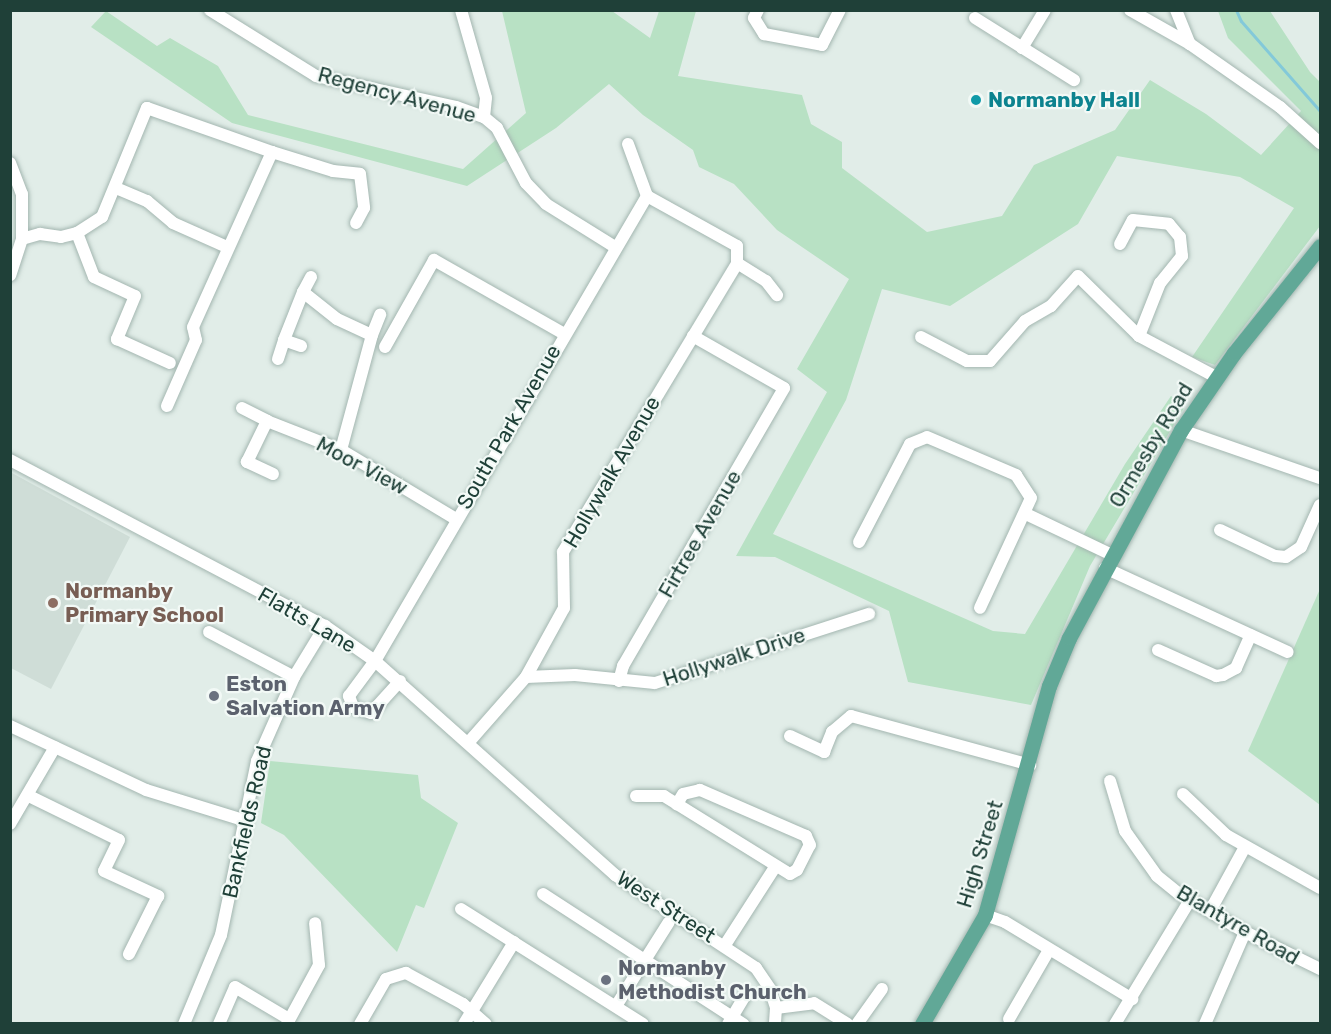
<!DOCTYPE html>
<html>
<head>
<meta charset="utf-8">
<style>
	body { margin:0 }
	#map { position:relative; width:1331px; height:1034px; overflow:hidden; background:#e1ede8; font-family:Rubik,sans-serif }
	div>[style] { position:absolute }
	.built>* { inset:0; background:#cfddd7 }
	.green>* { inset:0; background:#b8e1c4 }
	.stream>* { height:3px; margin:-1.5px; padding:0 1.5px; transform-origin:1.5px; border-radius:1.5px; background:#83c9d9 }
	.roads { filter:drop-shadow(0 0 2px #a3b6b0) drop-shadow(0 0 2px #a3b6b0) }
	.minor>* { height:12px; margin:-6px; padding:0 6px; transform-origin:6px; border-radius:6px; background:#fff }
	.major>* { height:15px; margin:-7.5px; padding:0 7.5px; transform-origin:7.5px; border-radius:7.5px; background:#61a897 }
	.dots>* { width:16px; height:16px; translate:-50% -50%; box-sizing:border-box; border:3px solid #f2f9f6; border-radius:50% }
	span { translate:-50% -50%; white-space:nowrap; text-align:center; line-height:1.15; -webkit-text-stroke:4.5px #f2f9f6; paint-order:stroke }
	.street-label { font-size:21px; color:#1f4038 }
	.culture-label { font-size:21px; color:#0d838f; font-weight:700 }
	.left { translate:0 -50%; text-align:left }
	.education-label { font-size:21px; color:#785e54; font-weight:700 }
	.worship-label { font-size:21px; color:#5b616d; font-weight:700 }
	.frame { position:absolute; inset:0; border:12px solid #1f4038; pointer-events:none }
</style>
</head>
<body>
<div id="map">
	<div class="built">
		<i style="clip-path:polygon(10px 472px,130px 537px,51px 689px,11px 668px)"></i>
	</div>
	<div class="green">
		<i style="clip-path:polygon(106px 11px,157px 46px,170px 38px,218px 66px,248px 115px,463px 169px,526px 113px,502px 11px,612px 11px,650px 38px,659px 11px,696px 11px,678px 76px,802px 95px,811px 124px,842px 142px,842px 168px,927px 232px,1002px 216px,1034px 165px,1115px 130px,1150px 80px,1206px 114px,1261px 155px,1301px 111px,1228px 38px,1218px 11px,1270px 11px,1310px 72px,1320px 82px,1320px 226px,1215px 365px,1192px 357px,1294px 208px,1240px 177px,1117px 156px,1078px 224px,950px 306px,882px 289px,846px 400px,773px 534px,993px 631px,1025px 634px,1125px 464px,1171px 396px,1185px 406px,1090px 566px,1031px 705px,908px 682px,889px 611px,775px 557px,736px 556px,827px 392px,797px 369px,849px 279px,777px 230px,734px 184px,699px 167px,693px 150px,643px 115px,609px 84px,556px 128px,467px 186px,232px 123px,91px 27px)"></i>
		<i style="clip-path:polygon(1320px 589px,1320px 805px,1248px 751px)"></i>
		<i style="clip-path:polygon(270px 761px,418px 775px,421px 798px,458px 823px,424px 908px,416px 905px,397px 952px,284px 835px,261px 823px)"></i>
	</div>
	<div class="stream">
		<i style="left:1236px;top:10px;width:12px;rotate:66deg"></i>
		<i style="left:1241px;top:21px;width:120px;rotate:48.7deg"></i>
	</div>
	<div class="roads">
		<div class="minor">
			<i style="left:210px;top:10px;width:125px;rotate:31.9deg"></i>
			<i style="left:316px;top:76px;width:143px;rotate:12.5deg"></i>
			<i style="left:456px;top:107px;width:30px;rotate:20deg"></i>
			<i style="left:484px;top:117px;width:17px;rotate:40deg"></i>
			<i style="left:497px;top:128px;width:62px;rotate:62.2deg"></i>
			<i style="left:526px;top:183px;width:29px;rotate:46deg"></i>
			<i style="left:546px;top:204px;width:81px;rotate:31.9deg"></i>
			<i style="left:461px;top:10px;width:91px;rotate:74.1deg"></i>
			<i style="left:486px;top:98px;width:19px;rotate:96deg"></i>
			<i style="left:758px;top:10px;width:9px;rotate:117deg"></i>
			<i style="left:754px;top:18px;width:19px;rotate:58deg"></i>
			<i style="left:764px;top:34px;width:59px;rotate:10.7deg"></i>
			<i style="left:822px;top:45px;width:39px;rotate:-63deg"></i>
			<i style="left:1130px;top:10px;width:69px;rotate:29.5deg"></i>
			<i style="left:1190px;top:44px;width:110px;rotate:35deg"></i>
			<i style="left:1280px;top:107px;width:54px;rotate:42deg"></i>
			<i style="left:1176px;top:10px;width:37px;rotate:68deg"></i>
			<i style="left:975px;top:18px;width:117px;rotate:32.1deg"></i>
			<i style="left:1022px;top:48px;width:44px;rotate:-58.8deg"></i>
			<i style="left:628px;top:144px;width:55px;rotate:69.9deg"></i>
			<i style="left:647px;top:196px;width:103px;rotate:29.1deg"></i>
			<i style="left:737px;top:246px;width:17px;rotate:90deg"></i>
			<i style="left:737px;top:263px;width:34px;rotate:32deg"></i>
			<i style="left:766px;top:281px;width:18px;rotate:52deg"></i>
			<i style="left:10px;top:163px;width:33px;rotate:69deg"></i>
			<i style="left:22px;top:194px;width:45px;rotate:90deg"></i>
			<i style="left:22px;top:239px;width:38px;rotate:108deg"></i>
			<i style="left:116px;top:188px;width:34px;rotate:23deg"></i>
			<i style="left:147px;top:201px;width:34px;rotate:40deg"></i>
			<i style="left:173px;top:223px;width:59px;rotate:24deg"></i>
			<i style="left:77px;top:233px;width:47px;rotate:68.9deg"></i>
			<i style="left:94px;top:277px;width:45px;rotate:24.9deg"></i>
			<i style="left:135px;top:296px;width:47px;rotate:112.7deg"></i>
			<i style="left:117px;top:339px;width:58px;rotate:24.4deg"></i>
			<i style="left:22px;top:239px;width:19px;rotate:-16deg"></i>
			<i style="left:40px;top:234px;width:21px;rotate:8deg"></i>
			<i style="left:61px;top:237px;width:16px;rotate:-14deg"></i>
			<i style="left:77px;top:233px;width:30px;rotate:-33deg"></i>
			<i style="left:102px;top:217px;width:118px;rotate:-67.6deg"></i>
			<i style="left:147px;top:108px;width:133px;rotate:19.4deg"></i>
			<i style="left:272px;top:152px;width:64px;rotate:17.3deg"></i>
			<i style="left:333px;top:171px;width:27px;rotate:6deg"></i>
			<i style="left:360px;top:174px;width:34px;rotate:83deg"></i>
			<i style="left:364px;top:208px;width:17px;rotate:118deg"></i>
			<i style="left:1120px;top:244px;width:27px;rotate:-62deg"></i>
			<i style="left:1133px;top:220px;width:36px;rotate:6deg"></i>
			<i style="left:1169px;top:224px;width:17px;rotate:50deg"></i>
			<i style="left:1180px;top:237px;width:19px;rotate:84deg"></i>
			<i style="left:1182px;top:256px;width:35px;rotate:129deg"></i>
			<i style="left:1160px;top:283px;width:57px;rotate:111.6deg"></i>
			<i style="left:311px;top:277px;width:17px;rotate:118deg"></i>
			<i style="left:303px;top:292px;width:43px;rotate:38.5deg"></i>
			<i style="left:337px;top:319px;width:38px;rotate:25deg"></i>
			<i style="left:372px;top:335px;width:119px;rotate:105.1deg"></i>
			<i style="left:372px;top:335px;width:22px;rotate:-68deg"></i>
			<i style="left:921px;top:337px;width:52px;rotate:27.6deg"></i>
			<i style="left:967px;top:361px;width:23px"></i>
			<i style="left:990px;top:361px;width:53px;rotate:-48.8deg"></i>
			<i style="left:1025px;top:321px;width:30px;rotate:-30deg"></i>
			<i style="left:1051px;top:306px;width:40px;rotate:-48deg"></i>
			<i style="left:1078px;top:276px;width:86px;rotate:44.5deg"></i>
			<i style="left:1139px;top:336px;width:87px;rotate:28deg"></i>
			<i style="left:301px;top:346px;width:18px;rotate:-161deg"></i>
			<i style="left:284px;top:340px;width:52px;rotate:-68.4deg"></i>
			<i style="left:385px;top:347px;width:100px;rotate:-60.6deg"></i>
			<i style="left:434px;top:260px;width:150px;rotate:29.6deg"></i>
			<i style="left:278px;top:359px;width:20px;rotate:-72deg"></i>
			<i style="left:167px;top:406px;width:72px;rotate:-66.3deg"></i>
			<i style="left:196px;top:340px;width:13px;rotate:-103deg"></i>
			<i style="left:193px;top:327px;width:192px;rotate:-65.7deg"></i>
			<i style="left:242px;top:408px;width:28px;rotate:27deg"></i>
			<i style="left:1181px;top:430px;width:147px;rotate:19.1deg"></i>
			<i style="left:10px;top:460px;width:356px;rotate:27.8deg"></i>
			<i style="left:325px;top:626px;width:61px;rotate:35deg"></i>
			<i style="left:375px;top:661px;width:322px;rotate:41.7deg"></i>
			<i style="left:615px;top:875px;width:169px;rotate:33.4deg"></i>
			<i style="left:756px;top:968px;width:25px;rotate:56deg"></i>
			<i style="left:770px;top:989px;width:20px;rotate:72deg"></i>
			<i style="left:776px;top:1008px;width:16px;rotate:94deg"></i>
			<i style="left:273px;top:474px;width:29px;rotate:-155deg"></i>
			<i style="left:247px;top:462px;width:46px;rotate:-64deg"></i>
			<i style="left:267px;top:421px;width:79px;rotate:21.4deg"></i>
			<i style="left:341px;top:450px;width:134px;rotate:31deg"></i>
			<i style="left:1026px;top:514px;width:95px;rotate:25.5deg"></i>
			<i style="left:1220px;top:530px;width:61px;rotate:25.3deg"></i>
			<i style="left:1275px;top:556px;width:11px;rotate:5deg"></i>
			<i style="left:1286px;top:557px;width:18px;rotate:-34deg"></i>
			<i style="left:1301px;top:547px;width:46px;rotate:-65.7deg"></i>
			<i style="left:859px;top:542px;width:110px;rotate:-62.5deg"></i>
			<i style="left:910px;top:444px;width:18px;rotate:-22deg"></i>
			<i style="left:927px;top:437px;width:97px;rotate:23.1deg"></i>
			<i style="left:1016px;top:475px;width:27px;rotate:57deg"></i>
			<i style="left:1031px;top:498px;width:121px;rotate:114.9deg"></i>
			<i style="left:1105px;top:568px;width:201px;rotate:24.7deg"></i>
			<i style="left:209px;top:632px;width:96px;rotate:27.9deg"></i>
			<i style="left:1158px;top:650px;width:64px;rotate:24.1deg"></i>
			<i style="left:1216px;top:676px;width:7px;rotate:-8deg"></i>
			<i style="left:1223px;top:675px;width:15px;rotate:-28deg"></i>
			<i style="left:1236px;top:668px;width:36px;rotate:-66deg"></i>
			<i style="left:526px;top:677px;width:49px;rotate:-2.3deg"></i>
			<i style="left:575px;top:675px;width:80px;rotate:5.7deg"></i>
			<i style="left:655px;top:683px;width:225px;rotate:-17.9deg"></i>
			<i style="left:400px;top:681px;width:43px;rotate:132.2deg"></i>
			<i style="left:371px;top:713px;width:19px;rotate:-162deg"></i>
			<i style="left:353px;top:707px;width:12px;rotate:-110deg"></i>
			<i style="left:349px;top:696px;width:44px;rotate:-53.4deg"></i>
			<i style="left:375px;top:661px;width:539px;rotate:-59.67deg"></i>
			<i style="left:619px;top:681px;width:16px;rotate:-75deg"></i>
			<i style="left:623px;top:666px;width:321px;rotate:-59.9deg"></i>
			<i style="left:784px;top:388px;width:105px;rotate:-150.3deg"></i>
			<i style="left:10px;top:726px;width:150px;rotate:25.2deg"></i>
			<i style="left:146px;top:790px;width:105px;rotate:17.2deg"></i>
			<i style="left:790px;top:736px;width:38px;rotate:25deg"></i>
			<i style="left:824px;top:752px;width:22px;rotate:-68deg"></i>
			<i style="left:832px;top:732px;width:25px;rotate:-40deg"></i>
			<i style="left:851px;top:716px;width:186px;rotate:15.3deg"></i>
			<i style="left:468px;top:743px;width:88px;rotate:-48.7deg"></i>
			<i style="left:526px;top:677px;width:79px;rotate:-61.2deg"></i>
			<i style="left:564px;top:608px;width:56px;rotate:-91deg"></i>
			<i style="left:563px;top:552px;width:337px;rotate:-58.9deg"></i>
			<i style="left:1110px;top:781px;width:52px;rotate:73.3deg"></i>
			<i style="left:1125px;top:831px;width:55px;rotate:54.6deg"></i>
			<i style="left:1157px;top:876px;width:27px;rotate:39deg"></i>
			<i style="left:1178px;top:893px;width:78px;rotate:30.2deg"></i>
			<i style="left:1245px;top:932px;width:84px;rotate:26.3deg"></i>
			<i style="left:1183px;top:794px;width:59px;rotate:43.6deg"></i>
			<i style="left:1226px;top:835px;width:108px;rotate:29.4deg"></i>
			<i style="left:29px;top:796px;width:100px;rotate:26.1deg"></i>
			<i style="left:119px;top:840px;width:34px;rotate:116deg"></i>
			<i style="left:104px;top:871px;width:60px;rotate:24.8deg"></i>
			<i style="left:158px;top:896px;width:65px;rotate:116.6deg"></i>
			<i style="left:636px;top:796px;width:28px"></i>
			<i style="left:664px;top:796px;width:148px;rotate:31.8deg"></i>
			<i style="left:790px;top:874px;width:8px;rotate:-30deg"></i>
			<i style="left:797px;top:870px;width:28px;rotate:-63deg"></i>
			<i style="left:810px;top:845px;width:10px;rotate:-114deg"></i>
			<i style="left:806px;top:836px;width:116px;rotate:-156.5deg"></i>
			<i style="left:700px;top:790px;width:17px;rotate:167deg"></i>
			<i style="left:683px;top:794px;width:12px;rotate:121deg"></i>
			<i style="left:10px;top:824px;width:89px;rotate:-59.7deg"></i>
			<i style="left:543px;top:894px;width:239px;rotate:33deg"></i>
			<i style="left:461px;top:909px;width:215px;rotate:32.3deg"></i>
			<i style="left:1210px;top:911px;width:73px;rotate:-61.3deg"></i>
			<i style="left:985px;top:915px;width:21px;rotate:19deg"></i>
			<i style="left:1005px;top:922px;width:149px;rotate:31.2deg"></i>
			<i style="left:725px;top:945px;width:93px;rotate:-57.3deg"></i>
			<i style="left:616px;top:1006px;width:99px;rotate:-57.8deg"></i>
			<i style="left:776px;top:1008px;width:38px;rotate:-7deg"></i>
			<i style="left:814px;top:1003px;width:39px;rotate:32deg"></i>
			<i style="left:1009px;top:1019px;width:80px;rotate:-59.9deg"></i>
			<i style="left:184px;top:1024px;width:96px;rotate:-67.4deg"></i>
			<i style="left:221px;top:935px;width:178px;rotate:-78.3deg"></i>
			<i style="left:257px;top:761px;width:92px;rotate:-66.2deg"></i>
			<i style="left:294px;top:677px;width:60px;rotate:-58.7deg"></i>
			<i style="left:219px;top:1024px;width:40px;rotate:-66.6deg"></i>
			<i style="left:235px;top:987px;width:63px;rotate:30.7deg"></i>
			<i style="left:287px;top:1024px;width:67px;rotate:-61.5deg"></i>
			<i style="left:319px;top:965px;width:42px;rotate:-95.4deg"></i>
			<i style="left:360px;top:1024px;width:52px;rotate:-60deg"></i>
			<i style="left:386px;top:979px;width:21px;rotate:-17deg"></i>
			<i style="left:406px;top:973px;width:65px;rotate:28.5deg"></i>
			<i style="left:463px;top:1004px;width:30px;rotate:41deg"></i>
			<i style="left:464px;top:1024px;width:96px;rotate:-58.6deg"></i>
			<i style="left:728px;top:1024px;width:33px;rotate:-59deg"></i>
			<i style="left:857px;top:1024px;width:43px;rotate:-54.5deg"></i>
			<i style="left:1115px;top:1024px;width:145px;rotate:-58.8deg"></i>
			<i style="left:1205px;top:1024px;width:100px;rotate:-66.5deg"></i>
		</div>
		<div class="major">
			<i style="left:922px;top:1024px;width:126px;rotate:-60deg"></i>
			<i style="left:985px;top:915px;width:238px;rotate:-74.4deg"></i>
			<i style="left:1049px;top:686px;width:52px;rotate:-67.4deg"></i>
			<i style="left:1069px;top:638px;width:236px;rotate:-61.7deg"></i>
			<i style="left:1181px;top:430px;width:93px;rotate:-55.5deg"></i>
			<i style="left:1234px;top:353px;width:137px;rotate:-51.2deg"></i>
		</div>
	</div>
	<div class="dots">
		<i style="left:976px;top:100px;background:#0f9aa8"></i>
		<i style="left:53px;top:603px;background:#8d6e63"></i>
		<i style="left:214px;top:696px;background:#6b7280"></i>
		<i style="left:606px;top:980px;background:#6b7280"></i>
	</div>
	<div class="street-label">
		<span style="left:397px;top:95px;rotate:15deg">Regency Avenue</span>
		<span style="left:509px;top:427px;rotate:-60deg">South Park Avenue</span>
		<span style="left:1151px;top:445px;rotate:-59deg">Ormesby Road</span>
		<span style="left:362px;top:466px;rotate:28deg">Moor View</span>
		<span style="left:612px;top:472px;rotate:-60deg">Hollywalk Avenue</span>
		<span style="left:700px;top:534px;rotate:-60deg">Firtree Avenue</span>
		<span style="left:307px;top:620px;rotate:30deg">Flatts Lane</span>
		<span style="left:734px;top:657px;rotate:-18deg">Hollywalk Drive</span>
		<span style="left:247px;top:822px;rotate:-77deg">Bankfields Road</span>
		<span style="left:980px;top:854px;rotate:-73deg">High Street</span>
		<span style="left:666px;top:907px;rotate:33deg">West Street</span>
		<span style="left:1238px;top:925px;rotate:30deg">Blantyre Road</span>
	</div>
	<div class="culture-label">
		<span class="left" style="left:988px;top:100px">Normanby Hall</span>
	</div>
	<div class="education-label">
		<span class="left" style="left:65px;top:603px">Normanby<br>Primary School</span>
	</div>
	<div class="worship-label">
		<span class="left" style="left:226px;top:696px">Eston<br>Salvation Army</span>
		<span class="left" style="left:618px;top:980px">Normanby<br>Methodist Church</span>
	</div>
	<div class="frame"></div>
</div>
</body>
</html>
